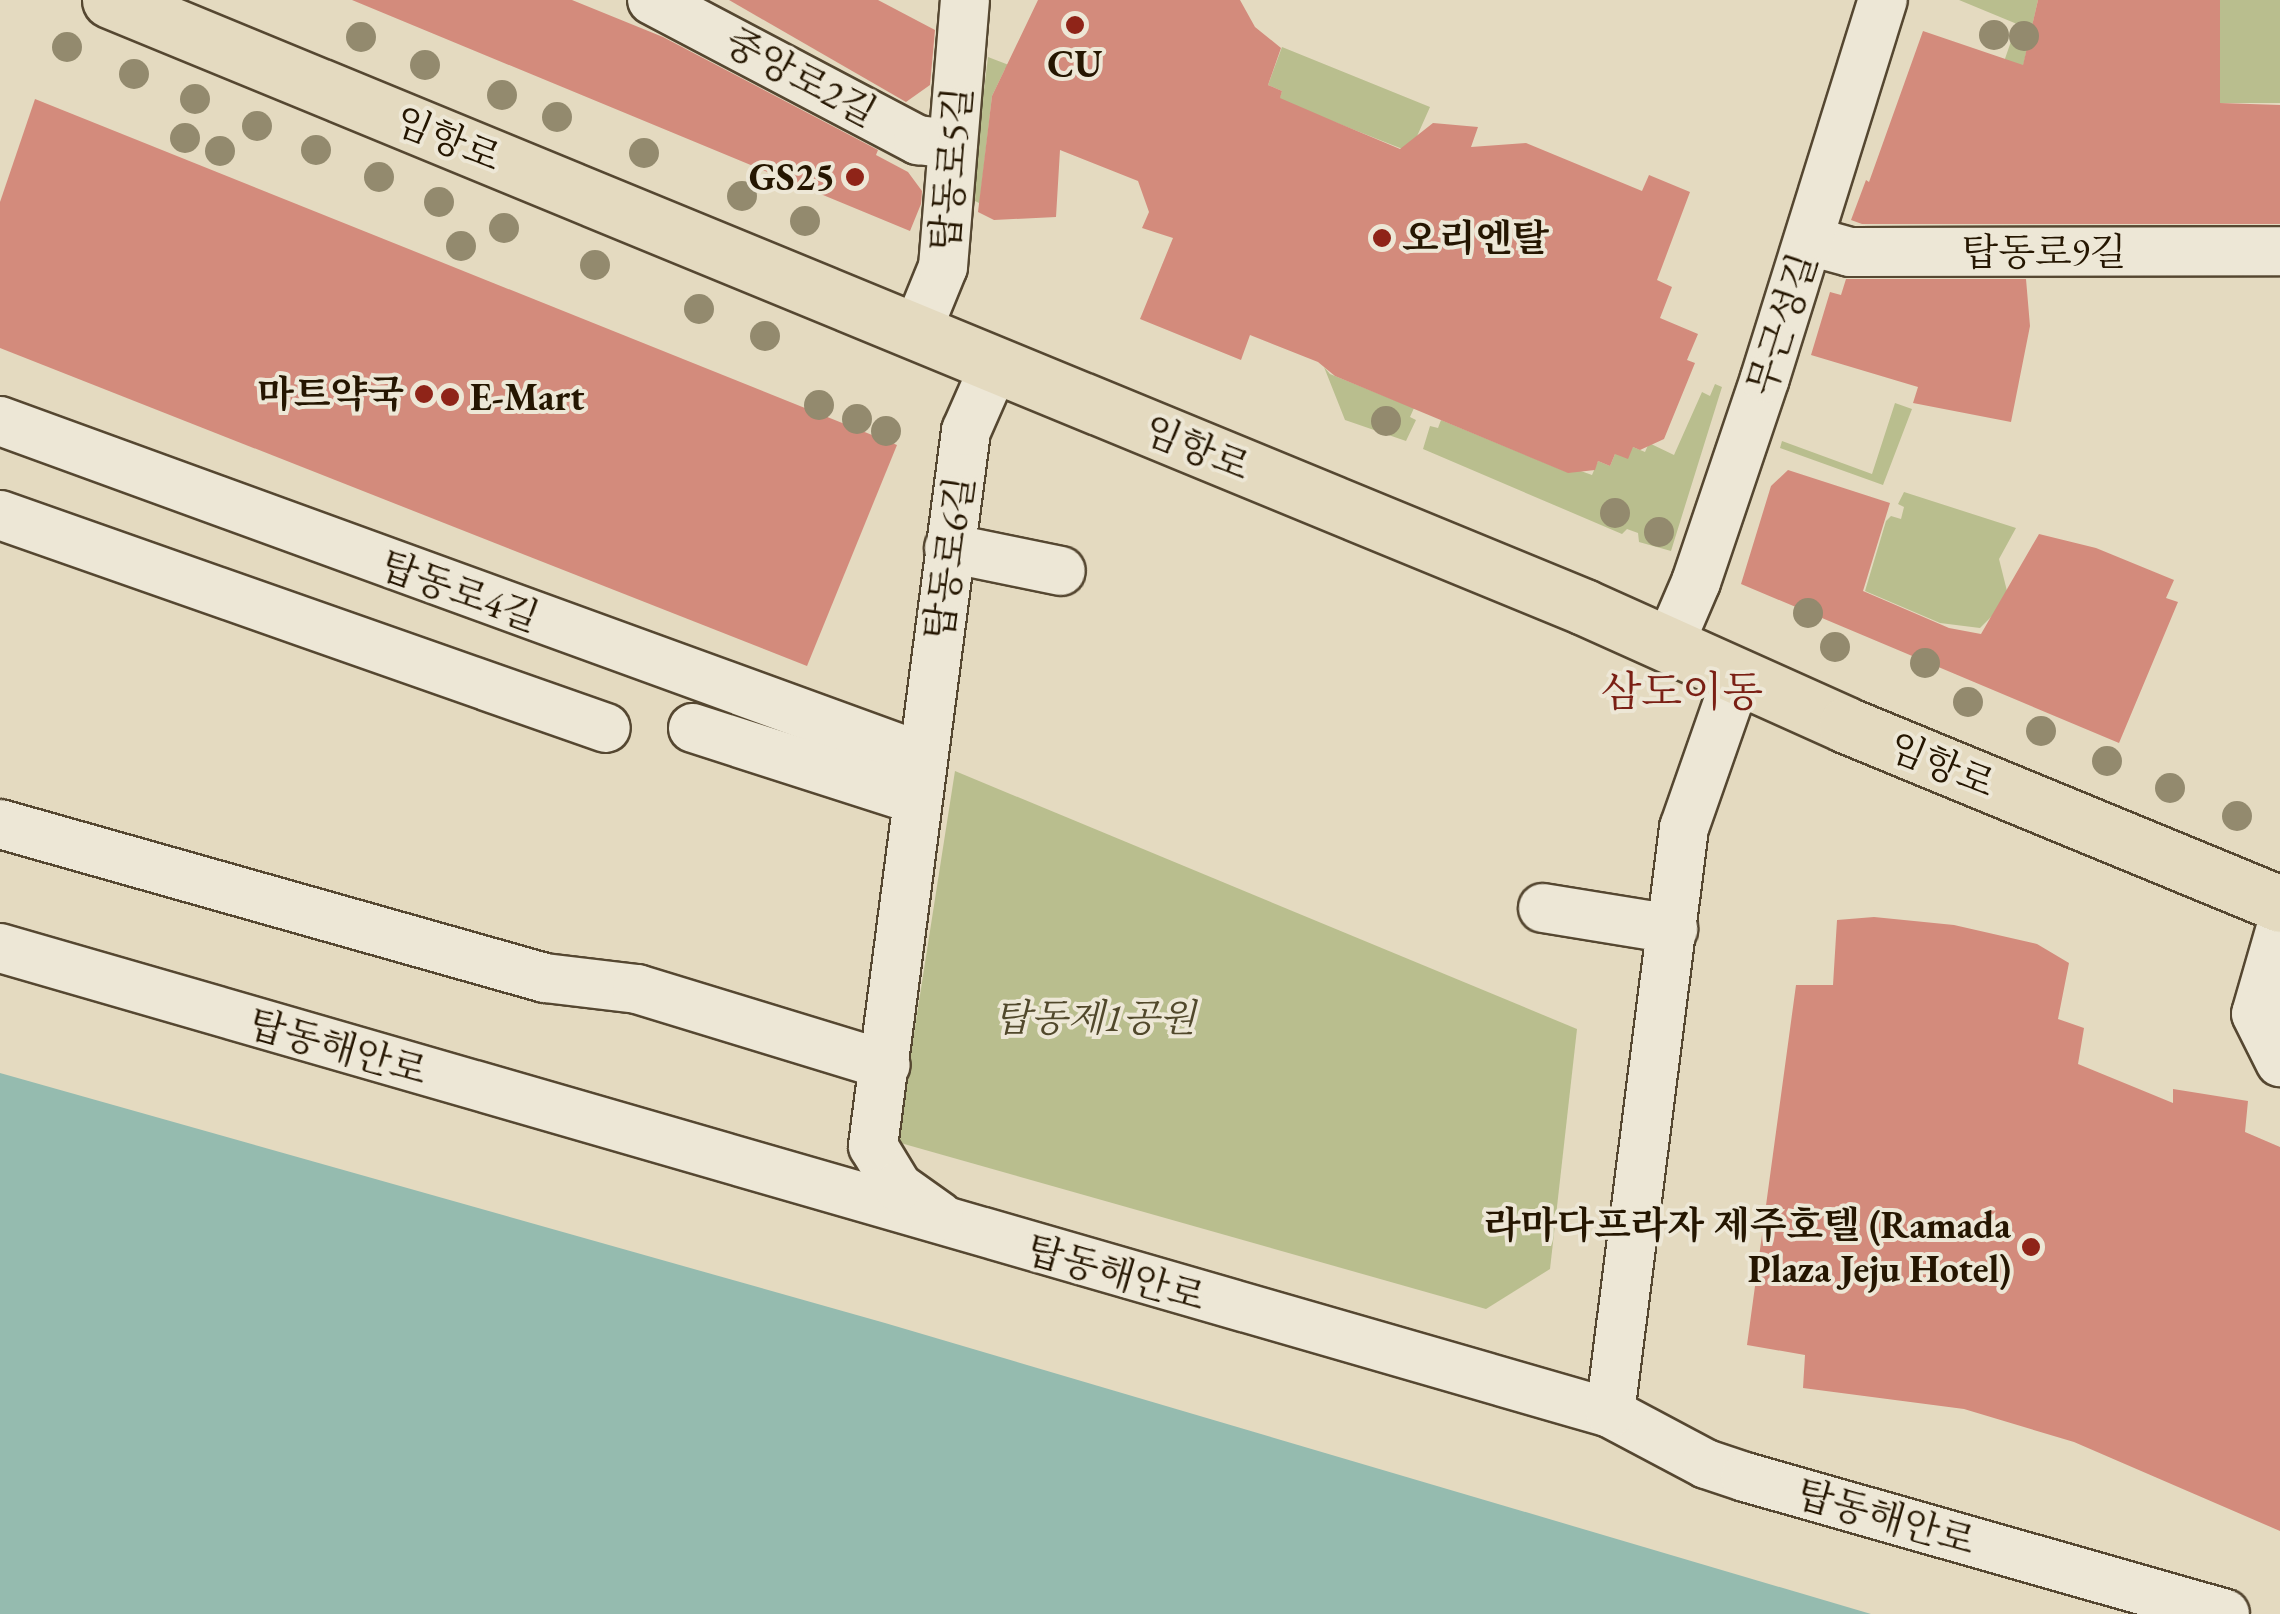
<!DOCTYPE html>
<meta charset="utf-8">
<style>
body{margin:0}
#map{position:relative;width:2280px;height:1614px;overflow:hidden;background:#e4dac0;font-family:"EB Garamond","Noto Serif KR",serif}
div>[style]{position:absolute}
.green>*{inset:0;background:#b9be8e;transform-origin:0 0}
.water>*{inset:0;background:#95bbaf}
.building>*{inset:0;background:#d38b7c}
.roads{filter:drop-shadow(2px 0 #554731) drop-shadow(-2px 0 #554731) drop-shadow(0 2px #554731) drop-shadow(0 -2px #554731)}
.minor>*{height:48px;margin:-24px;padding:0 24px;transform-origin:24px;border-radius:24px;background:#ede7d6}
.major>*{height:55px;margin:-27.5px;padding:0 27.5px;transform-origin:27.5px;border-radius:27.5px;background:#e4dac0}
.trees>*{width:30px;height:30px;margin:-15px;border-radius:50%;background:#938a6e}
.dots>*{width:28px;height:28px;translate:-50% -50%;box-sizing:border-box;border:5px solid #ede7d6;border-radius:50%}
span{translate:-50% -50%;white-space:nowrap;text-align:center;line-height:1.15;-webkit-text-stroke:8px #ede7d6;paint-order:stroke}
.poi-label{font-size:38px;color:#251601;font-weight:700}
.right{translate:-100% -50%;text-align:right}
.left{translate:0 -50%;text-align:left}
.street-label{font-size:38px;color:#251601}
.park-label{font-size:38px;color:#51482b;font-style:italic}
.quarter-label{font-size:42px;color:#7a1f14}
</style>
<div id="map">
<div class="green">
<i style="clip-path:polygon(1959px 0,2038px 0,2019px 84px,1998px 79px,2017px 24px)"></i>
<i style="left:2220px;top:0;width:60px;height:103px"></i>
<i style="clip-path:polygon(1282px 47px,1430px 107px,1410px 152px,1279px 100px,1282px 91px,1268px 85px)"></i>
<i style="clip-path:polygon(988px 57px,1058px 84px,1005px 69px,992px 96px,980px 200px,983px 205px,975px 201px,977px 147px)"></i>
<i style="clip-path:polygon(1324px 367px,1330px 374px,1414px 408px,1410px 417px,1416px 420px,1406px 441px,1345px 420px)"></i>
<i style="clip-path:polygon(1715px 384px,1722px 387px,1671px 551px,1639px 542px,1638px 533px,1627px 529px,1622px 534px,1423px 449px,1430px 426px,1438px 428px,1441px 420px,1567px 472px,1578px 470px,1592px 475px,1598px 461px,1610px 466px,1615px 454px,1633px 447px,1645px 452px,1649px 443px,1674px 455px,1702px 392px,1710px 396px)"></i>
<i style="clip-path:polygon(1895px 403px,1912px 409px,1883px 485px,1780px 448px,1782px 441px,1872px 474px)"></i>
<i style="clip-path:polygon(1904px 492px,2016px 528px,1999px 559px,2007px 591px,1996px 612px,1980px 628px,1940px 623px,1865px 591px,1886px 521px,1891px 516px,1901px 519px,1904px 507px,1898px 504px)"></i>
<i style="clip-path:polygon(955px 771px,1577px 1029px,1550px 1269px,1486px 1309px,897px 1142px)"></i>
</div>
<div class="water">
<i style="clip-path:polygon(0 1073px,885px 1323px,1871px 1614px,0 1614px)"></i>
</div>
<div class="building">
<i style="clip-path:polygon(352px 0,572px 0,663px 37px,878px 150px,876px 155px,908px 172px,922px 191px,921px 204px,910px 231px)"></i>
<i style="clip-path:polygon(729px 0,878px 0,935px 30px,930px 85px,906px 102px)"></i>
<i style="clip-path:polygon(1038px 0,1240px 0,1255px 27px,1281px 48px,1268px 85px,1282px 91px,1280px 98px,1338px 123px,1400px 149px,1433px 123px,1478px 127px,1471px 147px,1526px 143px,1642px 191px,1649px 175px,1690px 192px,1657px 280px,1672px 287px,1660px 318px,1698px 334px,1687px 360px,1695px 363px,1664px 439px,1640px 450px,1633px 447px,1628px 459px,1615px 454px,1610px 466px,1598px 461px,1595px 470px,1568px 473px,1335px 376px,1318px 362px,1250px 335px,1241px 360px,1140px 319px,1173px 238px,1142px 228px,1149px 212px,1138px 181px,1060px 150px,1056px 217px,994px 220px,978px 212px,992px 96px)"></i>
<i style="clip-path:polygon(2038px 0,2220px 0,2220px 103px,2280px 105px,2280px 224px,1862px 224px,1851px 220px,1866px 180px,1869px 182px,1923px 31px,2023px 65px)"></i>
<i style="clip-path:polygon(35px 99px,897px 445px,807px 666px,0 348px,0 202px)"></i>
<i style="clip-path:polygon(1846px 279px,2026px 279px,2030px 326px,2011px 422px,1913px 403px,1918px 387px,1811px 355px,1830px 292px,1841px 295px)"></i>
<i style="clip-path:polygon(1788px 470px,1890px 503px,1863px 591px,1949px 628px,1981px 634px,2039px 534px,2096px 548px,2174px 580px,2166px 598px,2178px 602px,2119px 743px,1741px 584px,1771px 486px)"></i>
<i style="clip-path:polygon(1874px 917px,1954px 925px,2037px 944px,2069px 963px,2058px 1019px,2084px 1028px,2078px 1064px,2173px 1103px,2173px 1089px,2248px 1101px,2245px 1132px,2280px 1147px,2280px 1531px,2074px 1442px,1964px 1409px,1803px 1388px,1805px 1355px,1747px 1345px,1796px 985px,1833px 985px,1837px 920px)"></i>
</div>
<div class="roads">
<div class="minor">
<i style="left:652px;top:0;width:301px;rotate:27.8deg"></i>
<i style="left:918px;top:140px;width:35px;rotate:7deg"></i>
<i style="left:1810px;top:241px;width:41px;rotate:15.4deg"></i>
<i style="left:1850px;top:252px;width:430px;rotate:-0.1deg"></i>
<i style="left:916px;top:333px;width:71px;rotate:-67.8deg"></i>
<i style="left:943px;top:267px;width:268px;rotate:-85.3deg"></i>
<i style="left:0;top:421px;width:981px;rotate:20.02deg"></i>
<i style="left:0;top:515px;width:642px;rotate:19.37deg"></i>
<i style="left:949px;top:548px;width:114px;rotate:11.6deg"></i>
<i style="left:1669px;top:645px;width:69px;rotate:-66.8deg"></i>
<i style="left:1696px;top:582px;width:215px;rotate:-71.3deg"></i>
<i style="left:1765px;top:378px;width:396px;rotate:-72.7deg"></i>
<i style="left:693px;top:728px;width:235px;rotate:17.8deg"></i>
<i style="left:0;top:824px;width:566px;rotate:15.78deg"></i>
<i style="left:545px;top:978px;width:93px;rotate:6.8deg"></i>
<i style="left:637px;top:989px;width:260px;rotate:17deg"></i>
<i style="left:1543px;top:908px;width:132px;rotate:9.2deg"></i>
<i style="left:2280px;top:931px;width:86px;rotate:106.1deg"></i>
<i style="left:2256px;top:1014px;width:54px;rotate:63.4deg"></i>
<i style="left:0;top:948px;width:1676px;rotate:16.11deg"></i>
<i style="left:1610px;top:1413px;width:109px;rotate:28deg"></i>
<i style="left:1706px;top:1464px;width:41px;rotate:18.4deg"></i>
<i style="left:1745px;top:1477px;width:499px;rotate:15.9deg"></i>
<i style="left:939px;top:1216px;width:50px;rotate:-144.7deg"></i>
<i style="left:898px;top:1187px;width:48px;rotate:-121.4deg"></i>
<i style="left:873px;top:1146px;width:721px;rotate:-82.59deg"></i>
<i style="left:966px;top:431px;width:72px;rotate:-66.3deg"></i>
<i style="left:1610px;top:1413px;width:590px;rotate:-82.79deg"></i>
<i style="left:1684px;top:828px;width:160px;rotate:-70.7deg"></i>
</div>
<div class="major">
<i style="left:110px;top:0;width:1594px;rotate:22.38deg"></i>
<i style="left:1584px;top:607px;width:287px;rotate:24.2deg"></i>
<i style="left:1846px;top:725px;width:469px;rotate:22.4deg"></i>
</div>
</div>
<div class="trees">
<i style="left:1994px;top:35px"></i>
<i style="left:2024px;top:36px"></i>
<i style="left:361px;top:37px"></i>
<i style="left:67px;top:47px"></i>
<i style="left:425px;top:65px"></i>
<i style="left:134px;top:74px"></i>
<i style="left:502px;top:95px"></i>
<i style="left:195px;top:99px"></i>
<i style="left:557px;top:117px"></i>
<i style="left:257px;top:126px"></i>
<i style="left:185px;top:138px"></i>
<i style="left:316px;top:150px"></i>
<i style="left:220px;top:151px"></i>
<i style="left:644px;top:153px"></i>
<i style="left:379px;top:177px"></i>
<i style="left:742px;top:196px"></i>
<i style="left:439px;top:202px"></i>
<i style="left:805px;top:221px"></i>
<i style="left:504px;top:228px"></i>
<i style="left:461px;top:246px"></i>
<i style="left:595px;top:265px"></i>
<i style="left:699px;top:309px"></i>
<i style="left:765px;top:336px"></i>
<i style="left:819px;top:405px"></i>
<i style="left:857px;top:419px"></i>
<i style="left:1386px;top:421px"></i>
<i style="left:886px;top:431px"></i>
<i style="left:1615px;top:513px"></i>
<i style="left:1659px;top:532px"></i>
<i style="left:1808px;top:613px"></i>
<i style="left:1835px;top:647px"></i>
<i style="left:1925px;top:663px"></i>
<i style="left:1968px;top:702px"></i>
<i style="left:2041px;top:731px"></i>
<i style="left:2107px;top:761px"></i>
<i style="left:2170px;top:788px"></i>
<i style="left:2237px;top:816px"></i>
</div>
<div class="dots">
<i style="left:1075px;top:25px;background:#8f2418"></i>
<i style="left:855px;top:177px;background:#8f2418"></i>
<i style="left:1382px;top:238px;background:#8f2418"></i>
<i style="left:424px;top:394px;background:#8f2418"></i>
<i style="left:450px;top:397px;background:#8f2418"></i>
<i style="left:2031px;top:1247px;background:#8f2418"></i>
</div>
<div class="poi-label">
<span style="left:1075px;top:64px">CU</span>
<span class="right" style="left:835px;top:177px">GS25</span>
<span class="left" style="left:1402px;top:238px">오리엔탈</span>
<span class="right" style="left:404px;top:394px">마트약국</span>
<span class="left" style="left:470px;top:397px">E-Mart</span>
<span class="right" style="left:2011px;top:1247px">라마다프라자 제주호텔 (Ramada<br>Plaza Jeju Hotel)</span>
</div>
<div class="street-label">
<span style="left:801px;top:77px;rotate:28deg">중앙로2길</span>
<span style="left:448px;top:139px;rotate:22deg">임항로</span>
<span style="left:951px;top:169px;rotate:-85deg">탑동로5길</span>
<span style="left:2044px;top:252px">탑동로9길</span>
<span style="left:1782px;top:324px;rotate:-72deg">무근성길</span>
<span style="left:1197px;top:448px;rotate:22deg">임항로</span>
<span style="left:949px;top:558px;rotate:-82deg">탑동로6길</span>
<span style="left:460px;top:591px;rotate:20deg">탑동로4길</span>
<span style="left:1942px;top:765px;rotate:22deg">임항로</span>
<span style="left:338px;top:1047px;rotate:16deg">탑동해안로</span>
<span style="left:1116px;top:1273px;rotate:16deg">탑동해안로</span>
<span style="left:1886px;top:1517px;rotate:16deg">탑동해안로</span>
</div>
<div class="park-label">
<span style="left:1095px;top:1018px">탑동제1공원</span>
</div>
<div class="quarter-label">
<span style="left:1682px;top:692px">삼도이동</span>
</div>
</div>
